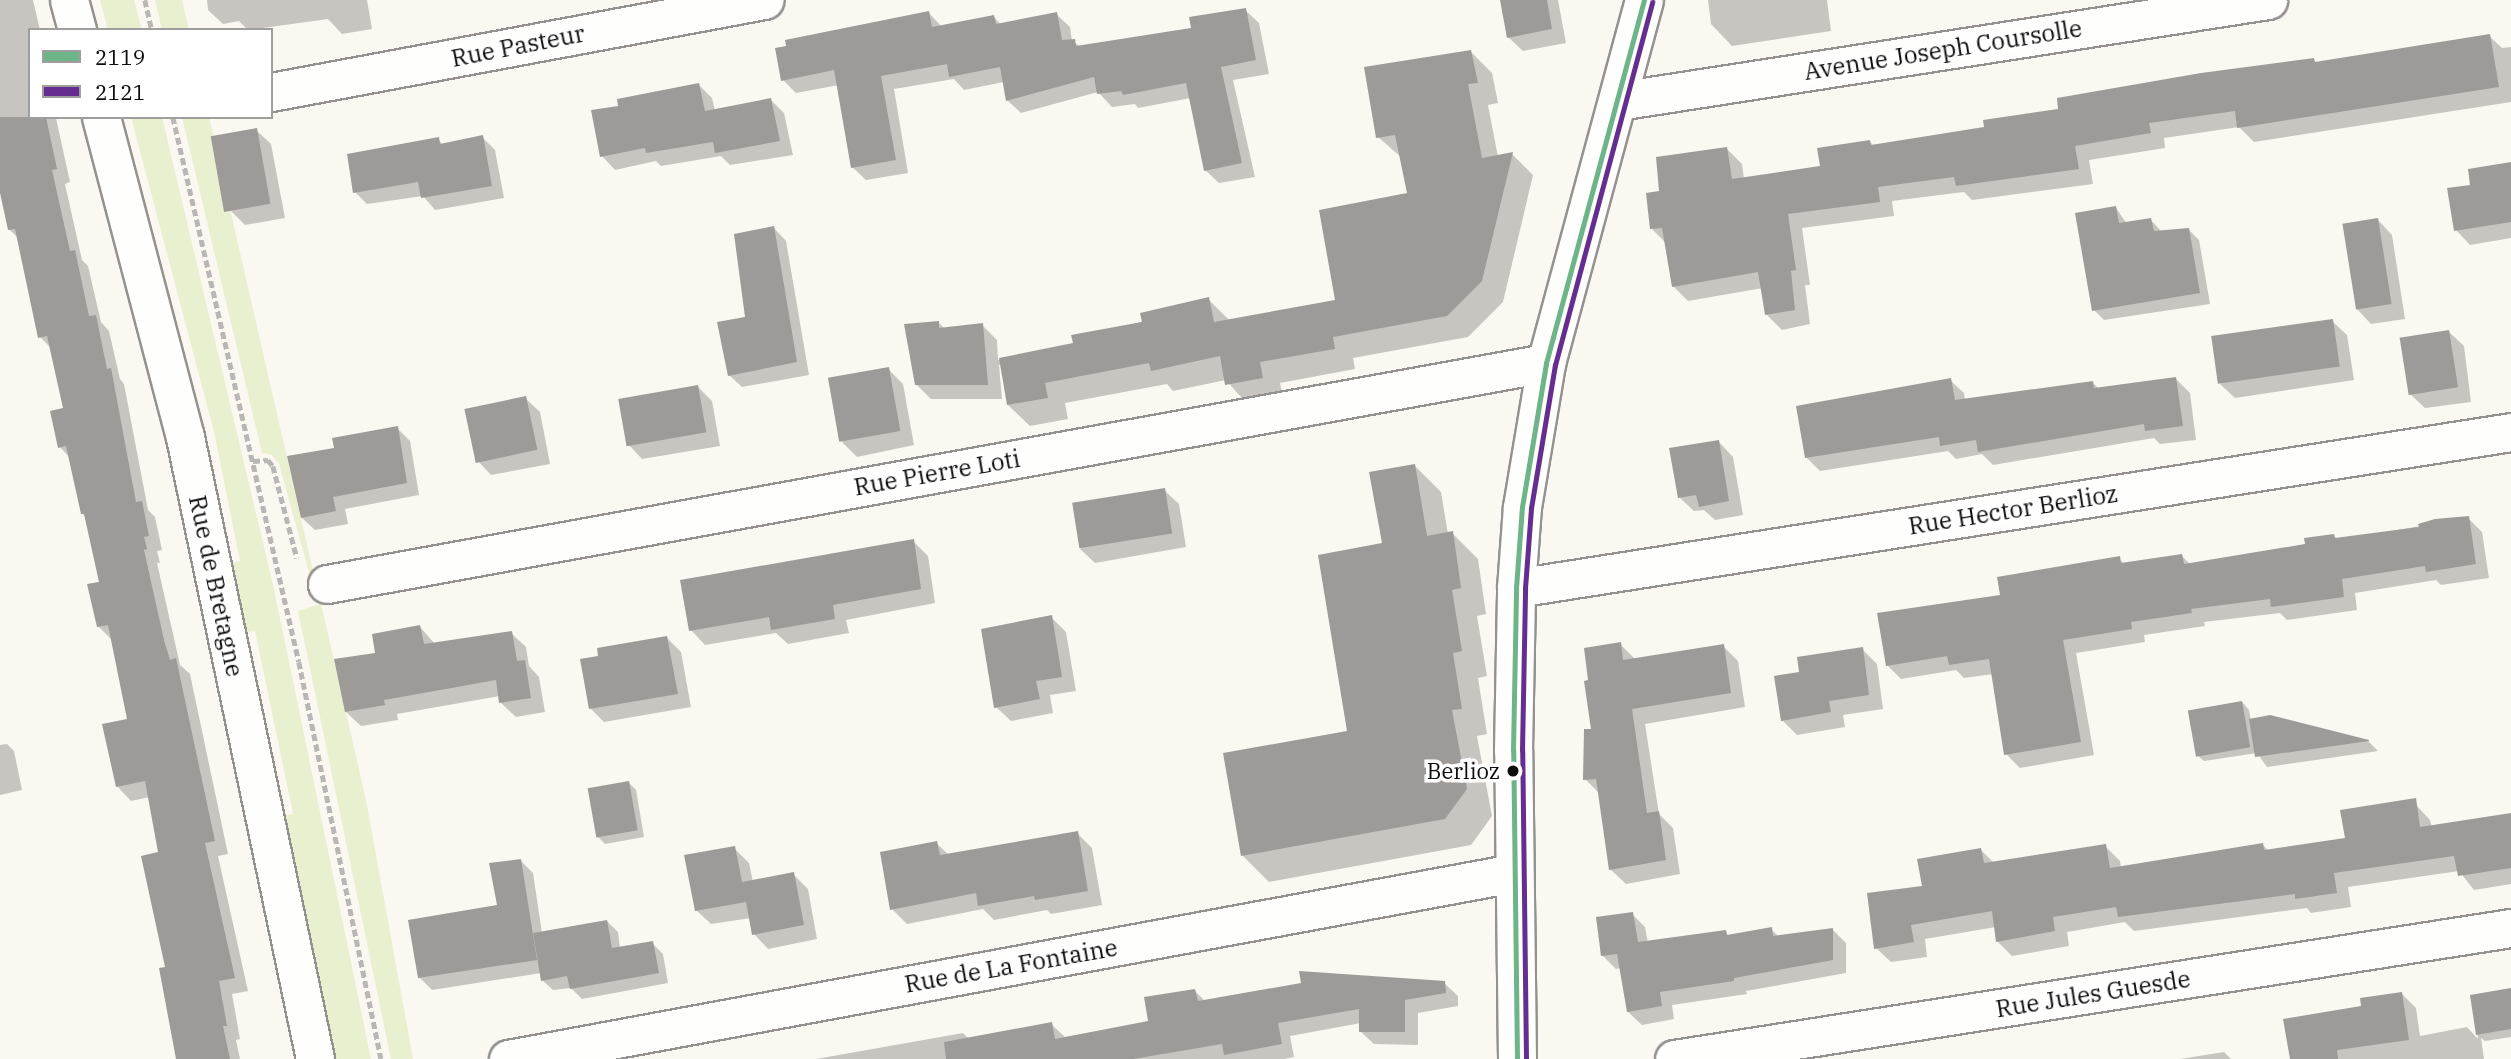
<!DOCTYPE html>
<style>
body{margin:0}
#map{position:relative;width:2511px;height:1059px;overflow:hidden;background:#fbf7f1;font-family:"IBM Plex Serif",serif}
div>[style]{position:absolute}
.green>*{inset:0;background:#e9f0d0}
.shadow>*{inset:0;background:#0003}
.building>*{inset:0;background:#9e9a97;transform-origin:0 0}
.path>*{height:4.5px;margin-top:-2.25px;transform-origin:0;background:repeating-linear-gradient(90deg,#b8b7b6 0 7px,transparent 0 10.5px)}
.roads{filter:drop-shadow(2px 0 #949290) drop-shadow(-2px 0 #949290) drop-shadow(0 2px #949290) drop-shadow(0 -2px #949290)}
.street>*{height:37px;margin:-18.5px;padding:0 18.5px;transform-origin:18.5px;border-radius:18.5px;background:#fefefd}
.bus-1>*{height:5px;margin:-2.5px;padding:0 2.5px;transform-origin:2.5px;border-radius:2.5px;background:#6db488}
.bus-2>*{height:5px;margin:-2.5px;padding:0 2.5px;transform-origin:2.5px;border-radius:2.5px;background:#662d91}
.dots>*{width:19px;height:19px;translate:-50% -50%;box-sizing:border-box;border:4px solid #fff;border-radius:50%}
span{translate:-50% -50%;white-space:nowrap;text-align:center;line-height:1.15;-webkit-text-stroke:7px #fff;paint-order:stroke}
.bus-label{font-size:22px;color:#0d0d0d}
.right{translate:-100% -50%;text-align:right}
.street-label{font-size:24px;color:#0d0d0d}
.legend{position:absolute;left:28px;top:28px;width:245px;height:91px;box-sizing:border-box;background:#fff;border:2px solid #9e9e9e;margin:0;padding:9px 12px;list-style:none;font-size:21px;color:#0d0d0d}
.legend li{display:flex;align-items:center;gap:14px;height:35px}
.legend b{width:35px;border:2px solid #9e9e9e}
</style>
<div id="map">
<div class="green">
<i style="clip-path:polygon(100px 0,134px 0,142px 30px,108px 30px)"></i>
<i style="clip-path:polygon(155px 0,182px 0,189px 30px,162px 30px)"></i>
<i style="clip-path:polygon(131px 117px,162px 117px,274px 589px,371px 1059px,330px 1059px,279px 817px,293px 814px,255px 631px,241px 633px,227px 564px,240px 561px,214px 432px)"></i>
<i style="clip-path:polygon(182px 117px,209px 117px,315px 580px,311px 579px,279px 464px,272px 455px,262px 453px)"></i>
<i style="clip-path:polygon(321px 604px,366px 800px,413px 1059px,391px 1059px,298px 611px)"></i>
</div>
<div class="shadow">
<i style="clip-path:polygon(0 0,33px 0,40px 30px,30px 30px,30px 117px,56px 118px,70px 182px,65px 184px,82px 260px,88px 266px,101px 322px,109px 331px,120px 379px,124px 384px,148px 510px,155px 517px,162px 550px,157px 551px,160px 563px,157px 563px,178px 656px,180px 665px,190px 674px,228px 854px,218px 856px,248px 991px,232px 994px,240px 1039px,236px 1040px,240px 1059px,178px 1059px,167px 968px,160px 853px,150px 797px,131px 801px,117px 786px,129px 721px,113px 641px,98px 626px,101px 583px,87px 518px,82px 513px,70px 458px,60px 447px,65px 409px,52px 349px,40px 337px,19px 239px,9px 229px,0 184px)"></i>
<i style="clip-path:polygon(207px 0,367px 0,372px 29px,342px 34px,328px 19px,248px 30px,239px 21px,223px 24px,208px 10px)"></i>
<i style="clip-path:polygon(1501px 0,1558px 0,1566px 43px,1523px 51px,1508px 37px)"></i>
<i style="clip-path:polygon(1708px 0,1827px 0,1831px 31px,1732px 46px,1711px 24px)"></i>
<i style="clip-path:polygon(1245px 10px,1259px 23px,1269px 74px,1233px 80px,1255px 177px,1219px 183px,1205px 170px,1191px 98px,1138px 108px,1135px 104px,1112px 107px,1098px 92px,1021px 113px,1007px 100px,1004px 82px,964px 90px,954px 79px,894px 89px,908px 173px,866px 180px,852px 167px,839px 85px,796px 93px,783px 80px,929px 13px,942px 27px,994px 17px,1001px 25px,1056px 14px,1070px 27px,1072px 41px,1081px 47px,1193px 30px)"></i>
<i style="clip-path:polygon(2489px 36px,2502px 48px,2511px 47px,2511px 102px,2254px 142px,2239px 127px,2164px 138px,2165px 148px,2089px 160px,2093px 184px,1972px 200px,1964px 192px,1892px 201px,1894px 216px,1802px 228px,1810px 285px,1805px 285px,1810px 324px,1782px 330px,1767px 315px,1763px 288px,1688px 301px,1673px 286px,1666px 243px,1652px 229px,1661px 192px,1727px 149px,1742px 164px,1744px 179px,1822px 167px,1870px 142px,1874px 146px,1986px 128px,2313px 60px,2317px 63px)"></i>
<i style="clip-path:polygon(1471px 52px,1492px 73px,1498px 103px,1488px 105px,1498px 157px,1512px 154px,1533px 175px,1503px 302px,1468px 337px,1353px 358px,1355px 369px,1280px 383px,1283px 398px,1248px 405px,1226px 380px,1173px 391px,1167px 384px,1065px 403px,1068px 419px,1030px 426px,1008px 405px,1001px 365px,999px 365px,1002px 399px,931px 399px,916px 384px,939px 323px,945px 329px,982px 325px,997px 340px,998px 360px,1075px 344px,1208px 299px,1230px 321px,1337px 302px,1409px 194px,1402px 158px,1378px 137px)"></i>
<i style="clip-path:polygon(698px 84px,712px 98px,715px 111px,771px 100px,784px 113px,793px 155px,730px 165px,721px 156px,661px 166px,656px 161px,615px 170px,602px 156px,620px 108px)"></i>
<i style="clip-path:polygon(256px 130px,271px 144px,285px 218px,245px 225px,231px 211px)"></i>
<i style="clip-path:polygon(482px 137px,495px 150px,504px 198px,435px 210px,423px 196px,367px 204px,355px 192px,438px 139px,443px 145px)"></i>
<i style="clip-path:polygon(2511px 194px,2511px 238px,2470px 245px,2456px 230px)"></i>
<i style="clip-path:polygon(2116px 208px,2127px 224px,2151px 220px,2162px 232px,2188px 229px,2199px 240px,2210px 304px,2104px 320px,2094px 310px)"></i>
<i style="clip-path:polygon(2378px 220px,2392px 235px,2405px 319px,2371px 324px,2357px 309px)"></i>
<i style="clip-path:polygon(774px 228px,786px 241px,809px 375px,742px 387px,729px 375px)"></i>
<i style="clip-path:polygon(2332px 321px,2347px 335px,2354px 380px,2235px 398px,2220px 384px)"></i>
<i style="clip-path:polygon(2449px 332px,2464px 346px,2471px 402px,2425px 408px,2410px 394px)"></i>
<i style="clip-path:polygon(888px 369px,903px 384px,914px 445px,857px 457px,842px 442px)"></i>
<i style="clip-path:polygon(2176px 379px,2190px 393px,2196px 440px,2160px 444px,2154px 438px,1993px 465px,1982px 454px,1956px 459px,1948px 451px,1820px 471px,1806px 457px,1950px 380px,1964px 393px,1965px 400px,2092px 382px,2099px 389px)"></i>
<i style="clip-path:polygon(698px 387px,712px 401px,720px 446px,642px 459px,628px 444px)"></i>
<i style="clip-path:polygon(525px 398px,540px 412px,550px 464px,491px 475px,477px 460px)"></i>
<i style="clip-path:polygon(397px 428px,410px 441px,419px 495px,345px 509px,348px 524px,315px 530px,302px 518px,336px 449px)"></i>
<i style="clip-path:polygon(1719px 442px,1733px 457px,1743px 515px,1715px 520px,1704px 510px,1694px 511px,1679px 497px)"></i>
<i style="clip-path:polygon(1415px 466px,1441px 492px,1448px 534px,1452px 533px,1478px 559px,1486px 614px,1477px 616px,1487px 676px,1478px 678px,1487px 734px,1477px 736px,1492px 816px,1471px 845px,1269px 882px,1243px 856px,1349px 732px,1384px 545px)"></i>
<i style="clip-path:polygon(1164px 490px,1179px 504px,1186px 547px,1095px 563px,1080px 549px)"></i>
<i style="clip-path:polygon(2468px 518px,2482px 532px,2489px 578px,2441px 585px,2436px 580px,2355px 593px,2357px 610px,2287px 620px,2280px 613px,2204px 622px,2205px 626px,2144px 635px,2145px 642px,2076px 653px,2094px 755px,2020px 768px,2006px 754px,1993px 674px,1964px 678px,1956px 670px,1901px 679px,1887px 665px,2002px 596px,2119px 558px,2125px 565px,2182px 556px,2191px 565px,2307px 546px,2334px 536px,2338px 540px)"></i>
<i style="clip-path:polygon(913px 541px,928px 556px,935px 603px,846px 620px,849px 633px,788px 644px,776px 633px,705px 645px,691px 630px)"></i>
<i style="clip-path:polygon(1051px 617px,1066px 632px,1076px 691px,1050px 695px,1053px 713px,1011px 721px,996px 707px)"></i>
<i style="clip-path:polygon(420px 627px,435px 644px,511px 633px,526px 647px,529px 666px,539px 677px,545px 712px,516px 717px,501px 703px,500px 696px,397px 714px,398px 720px,361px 726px,346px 712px,377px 654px)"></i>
<i style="clip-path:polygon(667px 638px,681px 652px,691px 707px,604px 722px,590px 708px)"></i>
<i style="clip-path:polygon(1620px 644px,1636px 660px,1723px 646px,1738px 661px,1745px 707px,1645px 724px,1659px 814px,1673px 828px,1680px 874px,1626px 884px,1611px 870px,1600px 794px,1585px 779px,1593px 731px,1590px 681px)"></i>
<i style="clip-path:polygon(1862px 649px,1877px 664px,1883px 709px,1843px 715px,1845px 727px,1797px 735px,1782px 720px,1801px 674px)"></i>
<i style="clip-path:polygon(2242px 702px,2249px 710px,2251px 721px,2270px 717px,2368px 741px,2378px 751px,2267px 767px,2257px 753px,2204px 761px,2196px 754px)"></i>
<i style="clip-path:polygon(7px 744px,14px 751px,22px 790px,0 795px,0 745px)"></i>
<i style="clip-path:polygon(629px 783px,636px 790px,644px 837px,605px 844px,598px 837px)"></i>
<i style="clip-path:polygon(2416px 805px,2430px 820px,2432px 827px,2511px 815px,2511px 884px,2474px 890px,2459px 871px,2348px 887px,2351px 907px,2311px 913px,2307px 908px,2134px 931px,2125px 922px,2067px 932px,2069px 946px,2012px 956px,1997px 941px,1996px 927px,1925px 939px,1927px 957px,1891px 962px,1876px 948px,1924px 887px,1981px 850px,1994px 863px,2105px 846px,2120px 861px,2121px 868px,2262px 844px,2269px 851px,2347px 839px)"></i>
<i style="clip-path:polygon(1077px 833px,1092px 848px,1102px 905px,1051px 914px,1047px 910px,994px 920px,983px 909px,907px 924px,892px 909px,936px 843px,949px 855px)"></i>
<i style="clip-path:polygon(734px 848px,749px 863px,753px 882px,793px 874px,808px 889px,817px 939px,768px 949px,754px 934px,751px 918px,711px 924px,696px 910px)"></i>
<i style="clip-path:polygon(520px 860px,533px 873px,542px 933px,607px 921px,618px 932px,620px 948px,652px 943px,663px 954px,668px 983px,582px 999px,571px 988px,553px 990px,542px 980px,541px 973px,432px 990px,419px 977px,499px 906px)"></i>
<i style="clip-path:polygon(1632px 914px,1645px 927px,1648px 943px,1725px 932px,1729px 936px,1771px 929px,1779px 937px,1833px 930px,1846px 943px,1846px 973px,1746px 991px,1747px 994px,1672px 1005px,1674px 1019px,1642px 1025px,1628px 1012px,1621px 968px,1616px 969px,1602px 955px)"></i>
<i style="clip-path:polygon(1444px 983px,1458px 996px,1458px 1006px,1418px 1013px,1418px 1045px,1374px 1044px,1360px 1031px,1361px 1023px,1290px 1036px,1294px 1057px,1284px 1059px,988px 1059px,1051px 1024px,1065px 1037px,1150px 1022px,1195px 991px,1206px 1002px)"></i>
<i style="clip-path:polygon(2511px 990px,2511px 1037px,2485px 1041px,2481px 1038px,2484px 1059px,2292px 1059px,2363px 1008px,2401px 993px,2416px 1008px,2420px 1036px,2467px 1027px,2478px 1039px,2472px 997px)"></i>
<i style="clip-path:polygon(963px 1033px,978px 1048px,980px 1059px,816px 1059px)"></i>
<i style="clip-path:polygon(2224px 1052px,2231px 1059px,2180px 1059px)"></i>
</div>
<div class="building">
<i style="clip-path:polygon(1500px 0,1547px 0,1552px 29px,1507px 38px)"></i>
<i style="clip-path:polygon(1246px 8px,1256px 60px,1221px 67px,1242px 163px,1204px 171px,1186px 83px,1123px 95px,1121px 91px,1097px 94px,1094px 77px,1006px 101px,1000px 67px,949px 77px,947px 64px,881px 76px,896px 160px,851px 168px,834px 70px,781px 81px,775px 48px,786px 46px,785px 40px,929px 11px,932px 27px,994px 15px,996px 24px,1057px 12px,1062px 40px,1075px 39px,1076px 46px,1191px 28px,1189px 17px)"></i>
<i style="clip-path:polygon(2490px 34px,2499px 87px,2237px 128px,2235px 111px,2149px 123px,2151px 133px,2075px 146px,2079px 169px,1956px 186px,1954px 177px,1878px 187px,1880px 202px,1788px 214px,1796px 270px,1791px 271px,1795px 310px,1765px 315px,1758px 272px,1672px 287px,1662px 228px,1650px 229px,1646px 193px,1659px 191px,1656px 157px,1727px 147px,1732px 179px,1820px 166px,1817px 148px,1870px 140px,1871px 145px,1984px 127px,1983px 120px,2058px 109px,2057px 98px,2201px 73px,2314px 58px,2315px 62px)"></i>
<i style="clip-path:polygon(1471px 50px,1478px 83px,1468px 84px,1482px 158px,1513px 152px,1482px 281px,1447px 316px,1333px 337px,1335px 349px,1260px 362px,1263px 378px,1225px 385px,1220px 356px,1151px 371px,1149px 363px,1045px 383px,1048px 398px,1007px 405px,999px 358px,1073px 343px,1071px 335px,1142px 322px,1140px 313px,1209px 297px,1214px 322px,1335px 300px,1319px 210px,1407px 193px,1395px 135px,1376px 138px,1364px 67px)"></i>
<i style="clip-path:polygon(699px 83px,705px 111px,771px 98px,780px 141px,715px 153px,713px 142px,646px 153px,645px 148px,600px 157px,591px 110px,618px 106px,617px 99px)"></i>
<i style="clip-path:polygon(0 117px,46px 117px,57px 169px,52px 170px,70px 251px,75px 250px,89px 316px,96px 315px,107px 369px,111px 368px,136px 502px,142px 501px,149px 536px,144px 537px,147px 549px,144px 550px,164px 640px,170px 660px,176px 658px,215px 841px,205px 843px,235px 978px,219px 981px,227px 1026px,223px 1026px,230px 1059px,176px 1059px,159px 968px,165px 967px,141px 856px,158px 852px,145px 781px,116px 787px,102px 724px,127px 719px,108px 625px,97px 627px,87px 584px,99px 582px,84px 514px,81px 514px,66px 446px,58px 448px,50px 411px,63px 408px,47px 336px,38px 338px,15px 229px,8px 230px,0 193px)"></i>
<i style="left:257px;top:128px;width:77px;height:47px;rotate:80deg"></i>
<i style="clip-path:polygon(483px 135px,492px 186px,421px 198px,418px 182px,353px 193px,347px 154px,439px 137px,440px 144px)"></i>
<i style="clip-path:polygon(2511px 162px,2511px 222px,2454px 231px,2447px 188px,2470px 185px,2468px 169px)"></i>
<i style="clip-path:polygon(2116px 206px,2119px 223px,2151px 218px,2154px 231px,2189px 228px,2200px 293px,2092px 311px,2075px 213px)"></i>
<i style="left:2378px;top:218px;width:87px;height:36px;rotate:81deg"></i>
<i style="clip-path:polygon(774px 226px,797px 362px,728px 376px,717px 322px,745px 317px,734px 234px)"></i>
<i style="left:2333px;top:319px;width:48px;height:123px;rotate:82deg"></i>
<i style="clip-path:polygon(939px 321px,939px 328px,983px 323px,988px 385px,915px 385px,904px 324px)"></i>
<i style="left:2449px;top:330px;width:58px;height:50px;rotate:81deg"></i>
<i style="left:889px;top:367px;width:65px;height:62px;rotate:80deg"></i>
<i style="clip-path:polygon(2176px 377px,2183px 426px,2145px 431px,2144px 424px,1978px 452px,1976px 440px,1940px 446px,1939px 437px,1805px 458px,1796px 406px,1951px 378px,1955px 400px,2093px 381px,2094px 388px)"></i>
<i style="left:698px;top:385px;width:48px;height:81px;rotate:80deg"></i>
<i style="left:526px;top:396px;width:55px;height:63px;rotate:78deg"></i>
<i style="clip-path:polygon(398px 426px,407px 483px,333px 497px,336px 511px,301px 518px,287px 456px,334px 448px,332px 438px)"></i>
<i style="clip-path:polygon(1719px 440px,1729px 501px,1699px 507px,1696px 495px,1678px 498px,1669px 448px)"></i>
<i style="clip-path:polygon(1415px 464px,1427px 536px,1453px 531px,1461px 588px,1452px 590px,1462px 651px,1453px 653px,1462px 709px,1452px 710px,1467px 789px,1445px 819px,1241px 856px,1223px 753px,1347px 731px,1318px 555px,1382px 543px,1369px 472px)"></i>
<i style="left:1165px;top:488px;width:46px;height:94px;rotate:81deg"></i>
<i style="clip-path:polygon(2469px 516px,2476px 564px,2426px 572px,2425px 566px,2342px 579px,2344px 597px,2271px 607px,2270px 599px,2191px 609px,2192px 613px,2131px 622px,2132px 629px,2063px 640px,2081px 742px,2004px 755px,1989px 659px,1949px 665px,1947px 656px,1886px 666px,1877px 613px,2000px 595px,1997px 577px,2120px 556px,2121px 563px,2182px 554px,2184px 564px,2305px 544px,2304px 538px,2334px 534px,2335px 538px,2419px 527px,2418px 524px,2435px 519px)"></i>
<i style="clip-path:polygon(914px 539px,921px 589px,833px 605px,835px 619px,771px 630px,769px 617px,689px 631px,680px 580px)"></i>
<i style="clip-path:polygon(1052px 615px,1062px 677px,1036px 681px,1040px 699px,994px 708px,981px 629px)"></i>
<i style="clip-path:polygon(420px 625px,424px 644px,512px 631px,517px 661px,525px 660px,531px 698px,499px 703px,496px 680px,384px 700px,385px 705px,345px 712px,334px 659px,375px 653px,372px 634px)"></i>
<i style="clip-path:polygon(667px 636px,678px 694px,589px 709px,580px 659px,598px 656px,597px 648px)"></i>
<i style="clip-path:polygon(1621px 642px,1623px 660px,1724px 644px,1731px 693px,1632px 709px,1647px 813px,1659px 811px,1666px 860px,1609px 870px,1596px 779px,1583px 780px,1584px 729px,1591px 729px,1584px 681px,1588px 680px,1584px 648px)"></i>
<i style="clip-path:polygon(1863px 647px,1869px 695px,1829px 701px,1831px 712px,1781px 721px,1774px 676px,1799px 672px,1797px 657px)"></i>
<i style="left:2242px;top:701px;width:47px;height:55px;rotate:80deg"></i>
<i style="clip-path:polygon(2270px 715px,2369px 740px,2369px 741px,2255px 757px,2249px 719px)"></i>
<i style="left:629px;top:781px;width:50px;height:42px;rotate:80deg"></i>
<i style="clip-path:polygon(2416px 798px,2420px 827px,2511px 813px,2511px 868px,2458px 876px,2454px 856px,2334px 873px,2337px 893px,2295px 899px,2295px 894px,2118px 917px,2116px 907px,2053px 917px,2055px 931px,1996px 942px,1992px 911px,1911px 925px,1914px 942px,1874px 949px,1867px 893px,1922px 886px,1917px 859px,1981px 848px,1984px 863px,2106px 844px,2110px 868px,2263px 843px,2264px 850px,2345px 838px,2340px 810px)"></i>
<i style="clip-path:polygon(1078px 831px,1088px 891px,1035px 900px,1034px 896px,978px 906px,976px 893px,890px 910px,880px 852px,937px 841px,940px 855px)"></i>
<i style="clip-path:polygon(735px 846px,742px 882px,794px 872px,804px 925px,752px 935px,746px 902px,695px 911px,684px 855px)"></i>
<i style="clip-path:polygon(521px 859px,537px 960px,418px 978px,408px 920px,497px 905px,489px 863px)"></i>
<i style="clip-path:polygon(1633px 912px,1638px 942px,1726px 930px,1727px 935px,1772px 927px,1773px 936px,1833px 928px,1833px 960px,1734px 978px,1734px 981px,1660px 992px,1662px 1006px,1627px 1012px,1617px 954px,1601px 956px,1596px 917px)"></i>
<i style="clip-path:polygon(607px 920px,612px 948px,653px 941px,659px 973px,570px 989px,567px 976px,541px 981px,533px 933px)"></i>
<i style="clip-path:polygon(1299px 971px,1445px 981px,1446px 993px,1405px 1000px,1405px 1032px,1359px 1032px,1359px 1009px,1278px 1023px,1282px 1044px,1224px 1055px,1222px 1044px,1133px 1059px,946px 1059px,944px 1042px,1052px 1022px,1055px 1039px,1148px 1021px,1144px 997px,1195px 989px,1198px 1001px,1301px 983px)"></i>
<i style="clip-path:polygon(2511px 988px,2511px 1029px,2476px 1035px,2470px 995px)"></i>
<i style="clip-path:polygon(2402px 992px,2409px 1040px,2337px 1050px,2338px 1059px,2290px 1059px,2283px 1019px,2361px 1006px,2360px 998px)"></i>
</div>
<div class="path">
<i style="left:145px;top:0;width:31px;rotate:77deg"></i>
<i style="left:173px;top:117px;width:559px;rotate:76.98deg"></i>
<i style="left:299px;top:662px;width:405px;rotate:78.3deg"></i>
<i style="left:253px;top:461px;width:15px;rotate:-4deg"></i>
<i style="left:268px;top:460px;width:8px;rotate:50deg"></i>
<i style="left:273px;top:466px;width:95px;rotate:75.4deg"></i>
</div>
<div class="roads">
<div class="street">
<i style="left:69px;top:0;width:31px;rotate:75deg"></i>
<i style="left:271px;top:92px;width:502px;rotate:-10.57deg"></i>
<i style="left:1618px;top:101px;width:658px;rotate:-8.83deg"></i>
<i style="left:101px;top:117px;width:331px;rotate:75.3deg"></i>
<i style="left:185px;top:437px;width:635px;rotate:78.19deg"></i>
<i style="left:327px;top:584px;width:1239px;rotate:-10.28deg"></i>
<i style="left:1516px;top:588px;width:1007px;rotate:-8.91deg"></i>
<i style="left:508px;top:1059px;width:1023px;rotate:-10.48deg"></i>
<i style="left:1517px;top:1059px;width:309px;rotate:-90.7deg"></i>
<i style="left:1513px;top:750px;width:162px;rotate:-88.9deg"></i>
<i style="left:1516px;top:588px;width:81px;rotate:-85.8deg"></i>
<i style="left:1522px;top:507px;width:146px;rotate:-80.5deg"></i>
<i style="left:1546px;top:363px;width:376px;rotate:-74.9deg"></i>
<i style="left:1674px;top:1059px;width:847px;rotate:-8.9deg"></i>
</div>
</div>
<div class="bus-1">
<i style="left:1517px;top:1059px;width:309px;rotate:-90.7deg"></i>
<i style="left:1513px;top:750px;width:162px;rotate:-88.9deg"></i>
<i style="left:1516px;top:588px;width:81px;rotate:-85.8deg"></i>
<i style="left:1522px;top:507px;width:146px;rotate:-80.5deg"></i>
<i style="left:1546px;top:363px;width:376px;rotate:-74.9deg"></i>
</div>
<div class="bus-2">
<i style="left:1526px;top:1059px;width:309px;rotate:-90.7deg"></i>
<i style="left:1522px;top:750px;width:162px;rotate:-88.9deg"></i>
<i style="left:1525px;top:588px;width:80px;rotate:-85.7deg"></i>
<i style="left:1531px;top:508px;width:145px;rotate:-80.5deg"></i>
<i style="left:1555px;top:365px;width:376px;rotate:-75deg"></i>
</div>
<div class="dots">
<i style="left:1513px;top:771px;background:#0d0d0d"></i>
</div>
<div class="bus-label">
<span class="right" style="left:1500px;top:771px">Berlioz</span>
</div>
<div class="street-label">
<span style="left:518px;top:46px;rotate:-11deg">Rue Pasteur</span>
<span style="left:1943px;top:50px;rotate:-9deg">Avenue Joseph Coursolle</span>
<span style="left:937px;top:473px;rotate:-10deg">Rue Pierre Loti</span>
<span style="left:2013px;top:510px;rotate:-9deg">Rue Hector Berlioz</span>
<span style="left:216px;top:586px;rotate:78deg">Rue de Bretagne</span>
<span style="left:1011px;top:966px;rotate:-10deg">Rue de La Fontaine</span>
<span style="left:2093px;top:994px;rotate:-9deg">Rue Jules Guesde</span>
</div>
<ul class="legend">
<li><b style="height:9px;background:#6db488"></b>2119</li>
<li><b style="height:9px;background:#662d91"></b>2121</li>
</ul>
</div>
